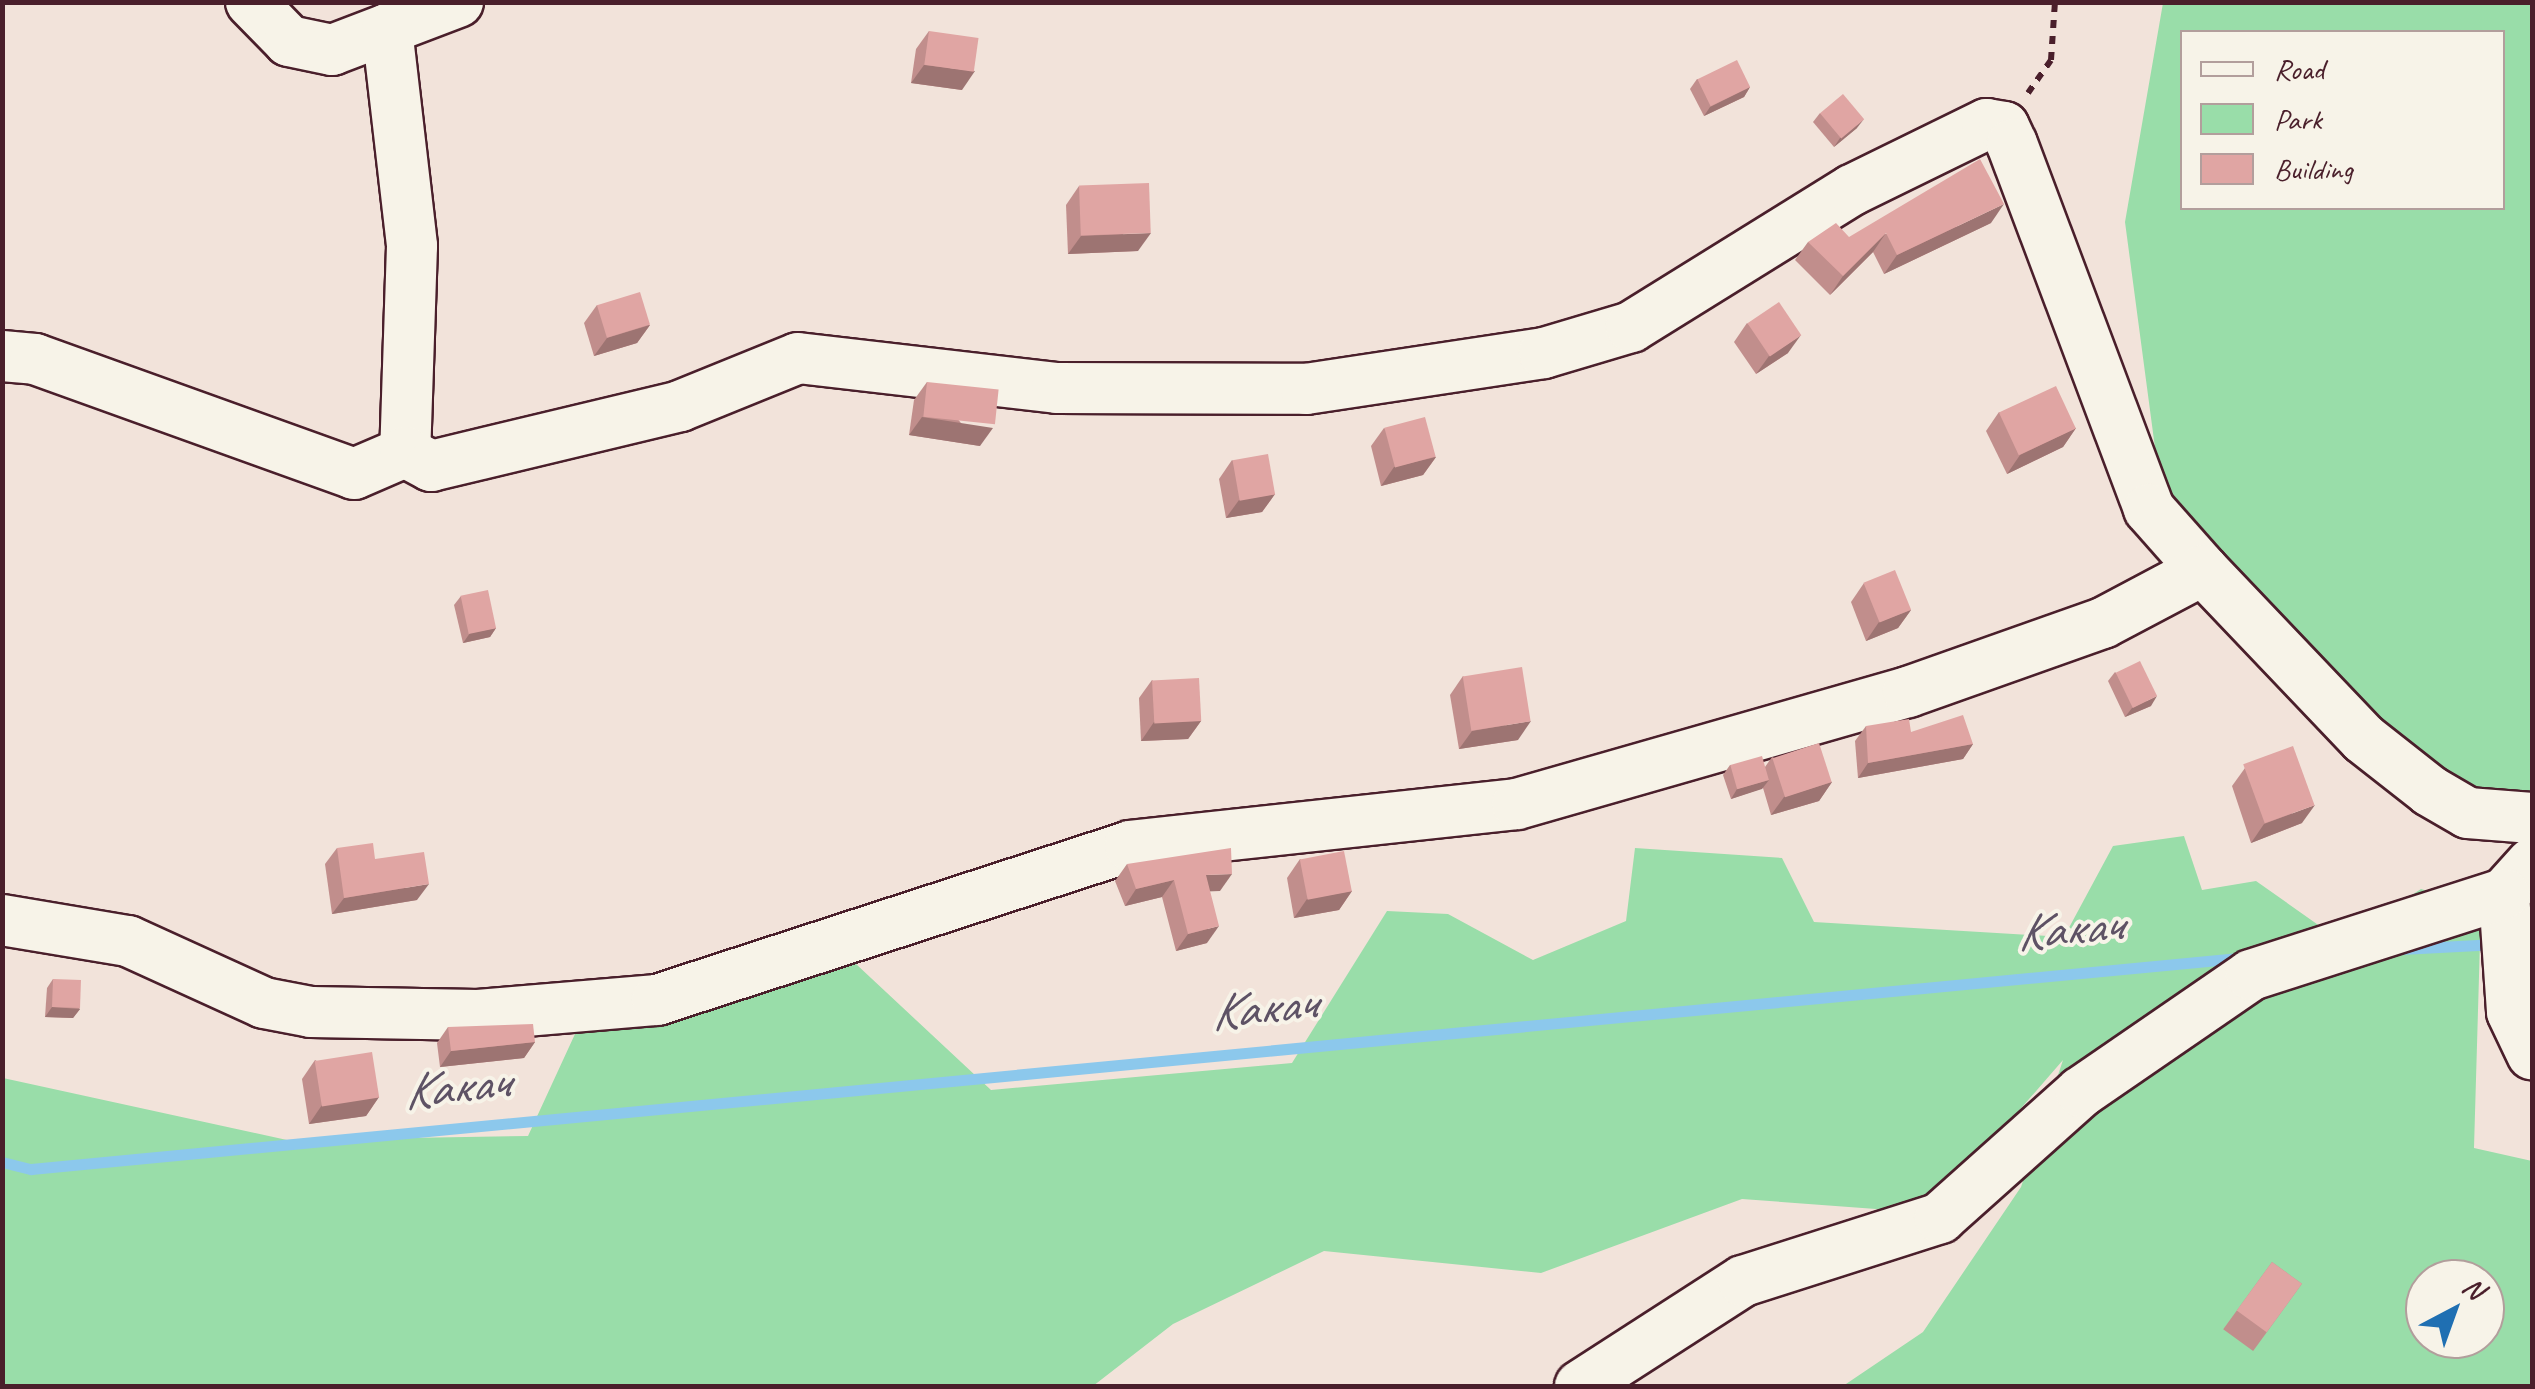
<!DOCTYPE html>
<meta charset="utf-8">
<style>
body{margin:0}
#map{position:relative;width:2535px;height:1389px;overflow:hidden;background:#f2e3da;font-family:Caveat,sans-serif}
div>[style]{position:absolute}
.green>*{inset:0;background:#99dda9}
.stream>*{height:11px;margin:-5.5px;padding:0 5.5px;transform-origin:5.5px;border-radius:5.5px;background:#8cc8ec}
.path>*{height:6px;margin-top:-3px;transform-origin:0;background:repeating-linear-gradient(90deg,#4a1f2b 0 8px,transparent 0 16px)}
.roads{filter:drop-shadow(2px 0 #4a1f2b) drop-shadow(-2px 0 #4a1f2b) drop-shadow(0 2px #4a1f2b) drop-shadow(0 -2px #4a1f2b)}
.minor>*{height:50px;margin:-25px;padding:0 25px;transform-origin:25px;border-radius:25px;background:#f7f3e8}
.wall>*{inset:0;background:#c18e8c;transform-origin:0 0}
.shaded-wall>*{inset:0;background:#9d7472}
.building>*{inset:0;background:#e0a5a3;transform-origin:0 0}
span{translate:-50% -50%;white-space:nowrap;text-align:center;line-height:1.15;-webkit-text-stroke:8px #f7f3e8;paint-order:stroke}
.water-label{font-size:52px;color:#5e5265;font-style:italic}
.frame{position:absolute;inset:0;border:5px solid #4a1f2b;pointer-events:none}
.legend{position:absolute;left:2180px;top:30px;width:325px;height:180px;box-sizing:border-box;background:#f7f3e8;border:2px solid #b29e9c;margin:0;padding:12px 18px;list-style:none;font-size:30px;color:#4a1f2b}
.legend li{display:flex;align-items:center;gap:20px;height:50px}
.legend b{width:50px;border:2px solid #b29e9c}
.north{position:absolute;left:2405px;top:1259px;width:100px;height:100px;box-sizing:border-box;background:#f7f3e8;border:2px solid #b29e9c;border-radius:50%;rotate:41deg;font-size:28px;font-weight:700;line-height:40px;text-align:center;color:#4a1f2b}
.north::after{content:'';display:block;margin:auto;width:35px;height:45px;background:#1f6fb2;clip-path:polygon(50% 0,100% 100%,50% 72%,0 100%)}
</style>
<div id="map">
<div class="green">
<i style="clip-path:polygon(evenodd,2163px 3px,2532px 3px,2532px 794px,2458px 791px,2167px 538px,2125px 222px,2163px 3px,2182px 32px,2502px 32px,2502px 208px,2182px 208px,2182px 32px)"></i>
<i style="clip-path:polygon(evenodd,2184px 836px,2202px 890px,2256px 881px,2341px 941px,2421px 889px,2481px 908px,2474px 1148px,2532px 1161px,2532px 1386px,1843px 1386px,1923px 1332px,2021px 1187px,2063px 1060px,1930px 1213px,1742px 1199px,1541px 1273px,1324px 1251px,1173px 1324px,1093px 1386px,3px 1386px,3px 1078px,287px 1140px,528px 1136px,575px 1034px,841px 950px,991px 1090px,1292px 1063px,1387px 911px,1448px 914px,1533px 960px,1626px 921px,1635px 848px,1782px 858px,1814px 922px,2064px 937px,2113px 846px,2184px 836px,2425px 1279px,2485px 1279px,2485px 1339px,2425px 1339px,2425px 1279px)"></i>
</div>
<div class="stream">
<i style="left:2401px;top:949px;width:96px;rotate:-3deg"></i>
<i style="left:2px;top:1162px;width:30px;rotate:14deg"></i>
<i style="left:31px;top:1169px;width:2226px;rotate:-5.46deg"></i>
</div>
<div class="path">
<i style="left:2028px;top:93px;width:40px;rotate:-55.1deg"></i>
<i style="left:2051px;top:60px;width:58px;rotate:-86.1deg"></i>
</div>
<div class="roads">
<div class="minor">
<i style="left:251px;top:2px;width:54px;rotate:45.7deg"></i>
<i style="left:289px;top:41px;width:44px;rotate:11.8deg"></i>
<i style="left:332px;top:50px;width:135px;rotate:-20.9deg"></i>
<i style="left:387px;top:29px;width:218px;rotate:83.4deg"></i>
<i style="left:412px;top:246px;width:206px;rotate:91.9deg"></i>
<i style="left:2px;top:356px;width:33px;rotate:5deg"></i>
<i style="left:35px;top:359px;width:339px;rotate:19.8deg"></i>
<i style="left:354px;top:474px;width:56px;rotate:-23.3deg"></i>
<i style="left:405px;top:452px;width:30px;rotate:28deg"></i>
<i style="left:431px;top:466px;width:256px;rotate:-13.5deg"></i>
<i style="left:680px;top:406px;width:127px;rotate:-22.1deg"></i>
<i style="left:798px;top:358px;width:261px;rotate:6.6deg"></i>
<i style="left:1057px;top:388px;width:249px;rotate:0.2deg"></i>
<i style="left:1306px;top:389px;width:241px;rotate:-8.6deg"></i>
<i style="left:1544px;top:353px;width:91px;rotate:-16.6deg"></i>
<i style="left:1631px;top:327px;width:260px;rotate:-31.8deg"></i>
<i style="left:1852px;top:190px;width:150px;rotate:-26.1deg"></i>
<i style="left:1987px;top:124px;width:17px;rotate:10deg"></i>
<i style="left:2004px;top:127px;width:19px;rotate:65deg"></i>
<i style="left:2012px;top:144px;width:390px;rotate:69.4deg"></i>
<i style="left:2149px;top:509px;width:81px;rotate:48.5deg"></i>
<i style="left:2532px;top:863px;width:42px;rotate:132.1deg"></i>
<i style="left:2504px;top:894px;width:118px;rotate:86.1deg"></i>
<i style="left:2512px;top:1012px;width:47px;rotate:64.5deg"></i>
<i style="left:2px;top:920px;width:128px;rotate:9.5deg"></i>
<i style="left:128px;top:941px;width:149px;rotate:24.5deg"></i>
<i style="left:264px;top:1003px;width:48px;rotate:10.8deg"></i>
<i style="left:311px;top:1012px;width:167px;rotate:1deg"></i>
<i style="left:478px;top:1015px;width:180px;rotate:-4.8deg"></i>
<i style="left:657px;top:1000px;width:497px;rotate:-18deg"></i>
<i style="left:1130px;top:846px;width:389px;rotate:-6.2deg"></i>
<i style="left:1517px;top:804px;width:407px;rotate:-16deg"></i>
<i style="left:1908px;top:692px;width:207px;rotate:-19.5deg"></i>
<i style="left:2103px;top:623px;width:113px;rotate:-27.9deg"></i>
<i style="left:2203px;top:570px;width:233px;rotate:46.4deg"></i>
<i style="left:2364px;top:739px;width:84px;rotate:38.2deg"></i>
<i style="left:2430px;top:791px;width:44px;rotate:30.1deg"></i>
<i style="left:2468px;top:813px;width:64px;rotate:4.5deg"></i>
<i style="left:1580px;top:1386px;width:194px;rotate:-32.8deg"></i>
<i style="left:1743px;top:1281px;width:207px;rotate:-17.7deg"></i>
<i style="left:1940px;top:1218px;width:189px;rotate:-41.8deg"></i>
<i style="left:2081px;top:1092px;width:206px;rotate:-34.5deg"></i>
<i style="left:2251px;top:975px;width:266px;rotate:-17.8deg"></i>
</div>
</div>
<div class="wall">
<i style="clip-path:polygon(929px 31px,962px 90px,911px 83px,916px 49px)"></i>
<i style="clip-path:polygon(1697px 79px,1750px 87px,1744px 97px,1704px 116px,1690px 89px)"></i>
<i style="clip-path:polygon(1820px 113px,1857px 128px,1834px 147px,1813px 122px)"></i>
<i style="clip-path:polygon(1079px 186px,1138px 251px,1068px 254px,1066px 205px)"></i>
<i style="clip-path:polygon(1991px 223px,1884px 274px,1873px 252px,1830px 295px,1795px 260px,1808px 242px)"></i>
<i style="clip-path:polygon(597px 305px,650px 325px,637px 343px,594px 356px,584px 323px)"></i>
<i style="clip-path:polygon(1747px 323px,1788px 353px,1756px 374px,1734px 342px)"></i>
<i style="clip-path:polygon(927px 382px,980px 446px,909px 435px,914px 400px)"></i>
<i style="clip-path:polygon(1999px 412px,2076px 428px,2063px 447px,2007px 474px,1986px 431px)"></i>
<i style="clip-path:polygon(1384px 428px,1436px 457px,1423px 475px,1381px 486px,1371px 446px)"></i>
<i style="clip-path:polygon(1232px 460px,1275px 494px,1262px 512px,1226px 518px,1219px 479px)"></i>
<i style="clip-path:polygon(1864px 583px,1911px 610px,1898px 628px,1866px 641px,1851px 602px)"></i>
<i style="clip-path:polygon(461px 596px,496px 628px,490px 637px,463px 643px,454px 605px)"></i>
<i style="clip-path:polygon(2115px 672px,2151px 706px,2125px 717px,2108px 681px)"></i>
<i style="clip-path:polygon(1463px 676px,1518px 740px,1459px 749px,1450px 695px)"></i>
<i style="clip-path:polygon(1152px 680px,1201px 721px,1188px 739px,1141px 741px,1139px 698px)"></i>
<i style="clip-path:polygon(1866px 726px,1911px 732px,1973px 744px,1963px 759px,1858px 778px,1855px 741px)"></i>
<i style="clip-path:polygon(1772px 757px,1832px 782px,1819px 801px,1771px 815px,1763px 788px,1731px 799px,1723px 775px,1730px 765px,1765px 767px)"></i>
<i style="clip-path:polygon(2245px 768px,2302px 823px,2251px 843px,2232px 786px)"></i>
<i style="clip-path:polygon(337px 848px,375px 859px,417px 900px,332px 914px,325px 864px)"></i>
<i style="clip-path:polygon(1300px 859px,1352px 891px,1339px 910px,1294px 918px,1287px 878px)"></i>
<i style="clip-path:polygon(1127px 864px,1220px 891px,1210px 891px,1207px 943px,1176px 951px,1162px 897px,1125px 906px,1115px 881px)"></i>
<i style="clip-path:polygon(53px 979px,80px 1009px,73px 1018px,45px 1017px,47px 988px)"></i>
<i style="clip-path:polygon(448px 1027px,535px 1042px,524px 1058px,440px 1067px,437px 1043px)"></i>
<i style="clip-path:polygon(315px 1060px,379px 1097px,366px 1116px,309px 1124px,302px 1079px)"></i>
<i style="left:2272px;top:1262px;width:37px;height:83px;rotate:36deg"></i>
</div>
<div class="shaded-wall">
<i style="clip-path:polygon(924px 65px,975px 71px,962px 90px,911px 83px)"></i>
<i style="clip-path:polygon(1750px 87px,1744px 97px,1704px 116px,1710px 107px)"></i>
<i style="clip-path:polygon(1864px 119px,1857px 128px,1834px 147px,1840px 138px)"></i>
<i style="clip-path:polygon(2004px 204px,1991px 223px,1884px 274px,1897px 255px)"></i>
<i style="clip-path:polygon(1151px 233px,1138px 251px,1068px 254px,1081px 236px)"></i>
<i style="clip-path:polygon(1886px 233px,1873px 252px,1830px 295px,1843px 276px)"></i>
<i style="clip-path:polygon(650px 325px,637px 343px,594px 356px,607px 338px)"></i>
<i style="clip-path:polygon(1801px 335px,1788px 353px,1756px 374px,1769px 356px)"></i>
<i style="clip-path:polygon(922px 417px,993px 428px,980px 446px,909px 435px)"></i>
<i style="clip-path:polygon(2076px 428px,2063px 447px,2007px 474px,2020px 455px)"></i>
<i style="clip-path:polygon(1436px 457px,1423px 475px,1381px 486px,1394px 467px)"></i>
<i style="clip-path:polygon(1275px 494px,1262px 512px,1226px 518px,1239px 500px)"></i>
<i style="clip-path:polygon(1911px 610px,1898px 628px,1866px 641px,1879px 622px)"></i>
<i style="clip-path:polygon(496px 628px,490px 637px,463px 643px,470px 633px)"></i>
<i style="clip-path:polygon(2157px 696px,2151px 706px,2125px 717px,2132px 708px)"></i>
<i style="clip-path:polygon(1201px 721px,1188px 739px,1141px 741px,1154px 722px)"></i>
<i style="clip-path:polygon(1531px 721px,1518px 740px,1459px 749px,1472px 731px)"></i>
<i style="clip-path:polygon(1973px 744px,1963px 759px,1858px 778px,1868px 763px)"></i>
<i style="clip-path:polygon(1769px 780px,1762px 789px,1731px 799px,1737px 789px)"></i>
<i style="clip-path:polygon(1832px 782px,1819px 801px,1771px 815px,1784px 797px)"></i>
<i style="clip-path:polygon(2315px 805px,2302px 823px,2251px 843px,2264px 824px)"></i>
<i style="clip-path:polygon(1232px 874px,1220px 891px,1194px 892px,1206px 875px)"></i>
<i style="clip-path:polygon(1174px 880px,1162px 897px,1125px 906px,1136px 889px)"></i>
<i style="clip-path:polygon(429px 884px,417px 900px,332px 914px,344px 898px)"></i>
<i style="clip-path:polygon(1352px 891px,1339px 910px,1294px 918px,1307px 899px)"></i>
<i style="clip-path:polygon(1219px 926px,1207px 943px,1176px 951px,1188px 934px)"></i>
<i style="clip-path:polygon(52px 1007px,80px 1009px,73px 1018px,45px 1017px)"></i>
<i style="clip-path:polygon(535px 1042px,524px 1058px,440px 1067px,451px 1051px)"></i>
<i style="clip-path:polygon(379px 1097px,366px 1116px,309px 1124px,322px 1105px)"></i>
</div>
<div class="building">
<i style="left:929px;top:31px;width:50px;height:34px;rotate:8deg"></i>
<i style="left:1737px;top:60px;width:30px;height:44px;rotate:64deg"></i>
<i style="left:1843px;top:94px;width:33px;height:30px;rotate:50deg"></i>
<i style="clip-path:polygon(1980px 159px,2004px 204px,1897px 255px,1886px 233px,1843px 276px,1808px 242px,1836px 223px,1849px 237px)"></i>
<i style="left:1149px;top:183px;width:50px;height:70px;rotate:88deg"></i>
<i style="left:640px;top:292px;width:34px;height:45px;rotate:73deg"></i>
<i style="left:1779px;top:302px;width:40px;height:38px;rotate:56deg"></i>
<i style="left:927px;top:382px;width:72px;height:35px;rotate:6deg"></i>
<i style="left:2056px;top:386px;width:47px;height:63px;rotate:65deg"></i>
<i style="left:1425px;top:417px;width:41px;height:42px;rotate:75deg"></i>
<i style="left:1268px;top:454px;width:41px;height:36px;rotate:80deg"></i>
<i style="left:1895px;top:570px;width:43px;height:34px;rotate:68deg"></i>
<i style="left:488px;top:590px;width:39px;height:28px;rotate:78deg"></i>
<i style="left:2140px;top:661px;width:39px;height:27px;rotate:64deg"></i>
<i style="left:1522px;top:667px;width:55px;height:60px;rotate:81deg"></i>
<i style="left:1199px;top:678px;width:43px;height:47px;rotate:87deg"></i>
<i style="clip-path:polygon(1963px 715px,1973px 744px,1868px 763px,1866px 726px,1909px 719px,1911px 732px)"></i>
<i style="left:1819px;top:743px;width:41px;height:49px;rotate:72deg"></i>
<i style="left:2293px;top:746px;width:63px;height:53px;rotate:70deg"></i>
<i style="left:1762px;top:756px;width:25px;height:33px;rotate:74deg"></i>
<i style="clip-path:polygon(373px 843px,375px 859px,424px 852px,429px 884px,344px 898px,337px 848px)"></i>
<i style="clip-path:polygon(1231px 848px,1232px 874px,1206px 875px,1219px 926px,1188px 934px,1174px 880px,1136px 889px,1127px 864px)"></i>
<i style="left:1344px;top:851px;width:41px;height:45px;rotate:79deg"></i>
<i style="left:53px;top:979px;width:28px;height:28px;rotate:2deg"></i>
<i style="clip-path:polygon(533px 1024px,535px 1042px,451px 1051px,448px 1027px)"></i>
<i style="left:372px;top:1052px;width:46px;height:58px;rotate:81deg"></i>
<i style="left:2272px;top:1262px;width:37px;height:60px;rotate:36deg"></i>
</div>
<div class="water-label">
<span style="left:2069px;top:929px;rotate:-5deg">Какач</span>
<span style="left:1263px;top:1008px;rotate:-6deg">Какач</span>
<span style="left:456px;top:1087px;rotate:-6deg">Какач</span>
</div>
<div class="frame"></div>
<ul class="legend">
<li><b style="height:12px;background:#f7f3e8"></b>Road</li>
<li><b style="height:28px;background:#99dda9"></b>Park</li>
<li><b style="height:28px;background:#e0a5a3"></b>Building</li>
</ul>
<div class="north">N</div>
</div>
